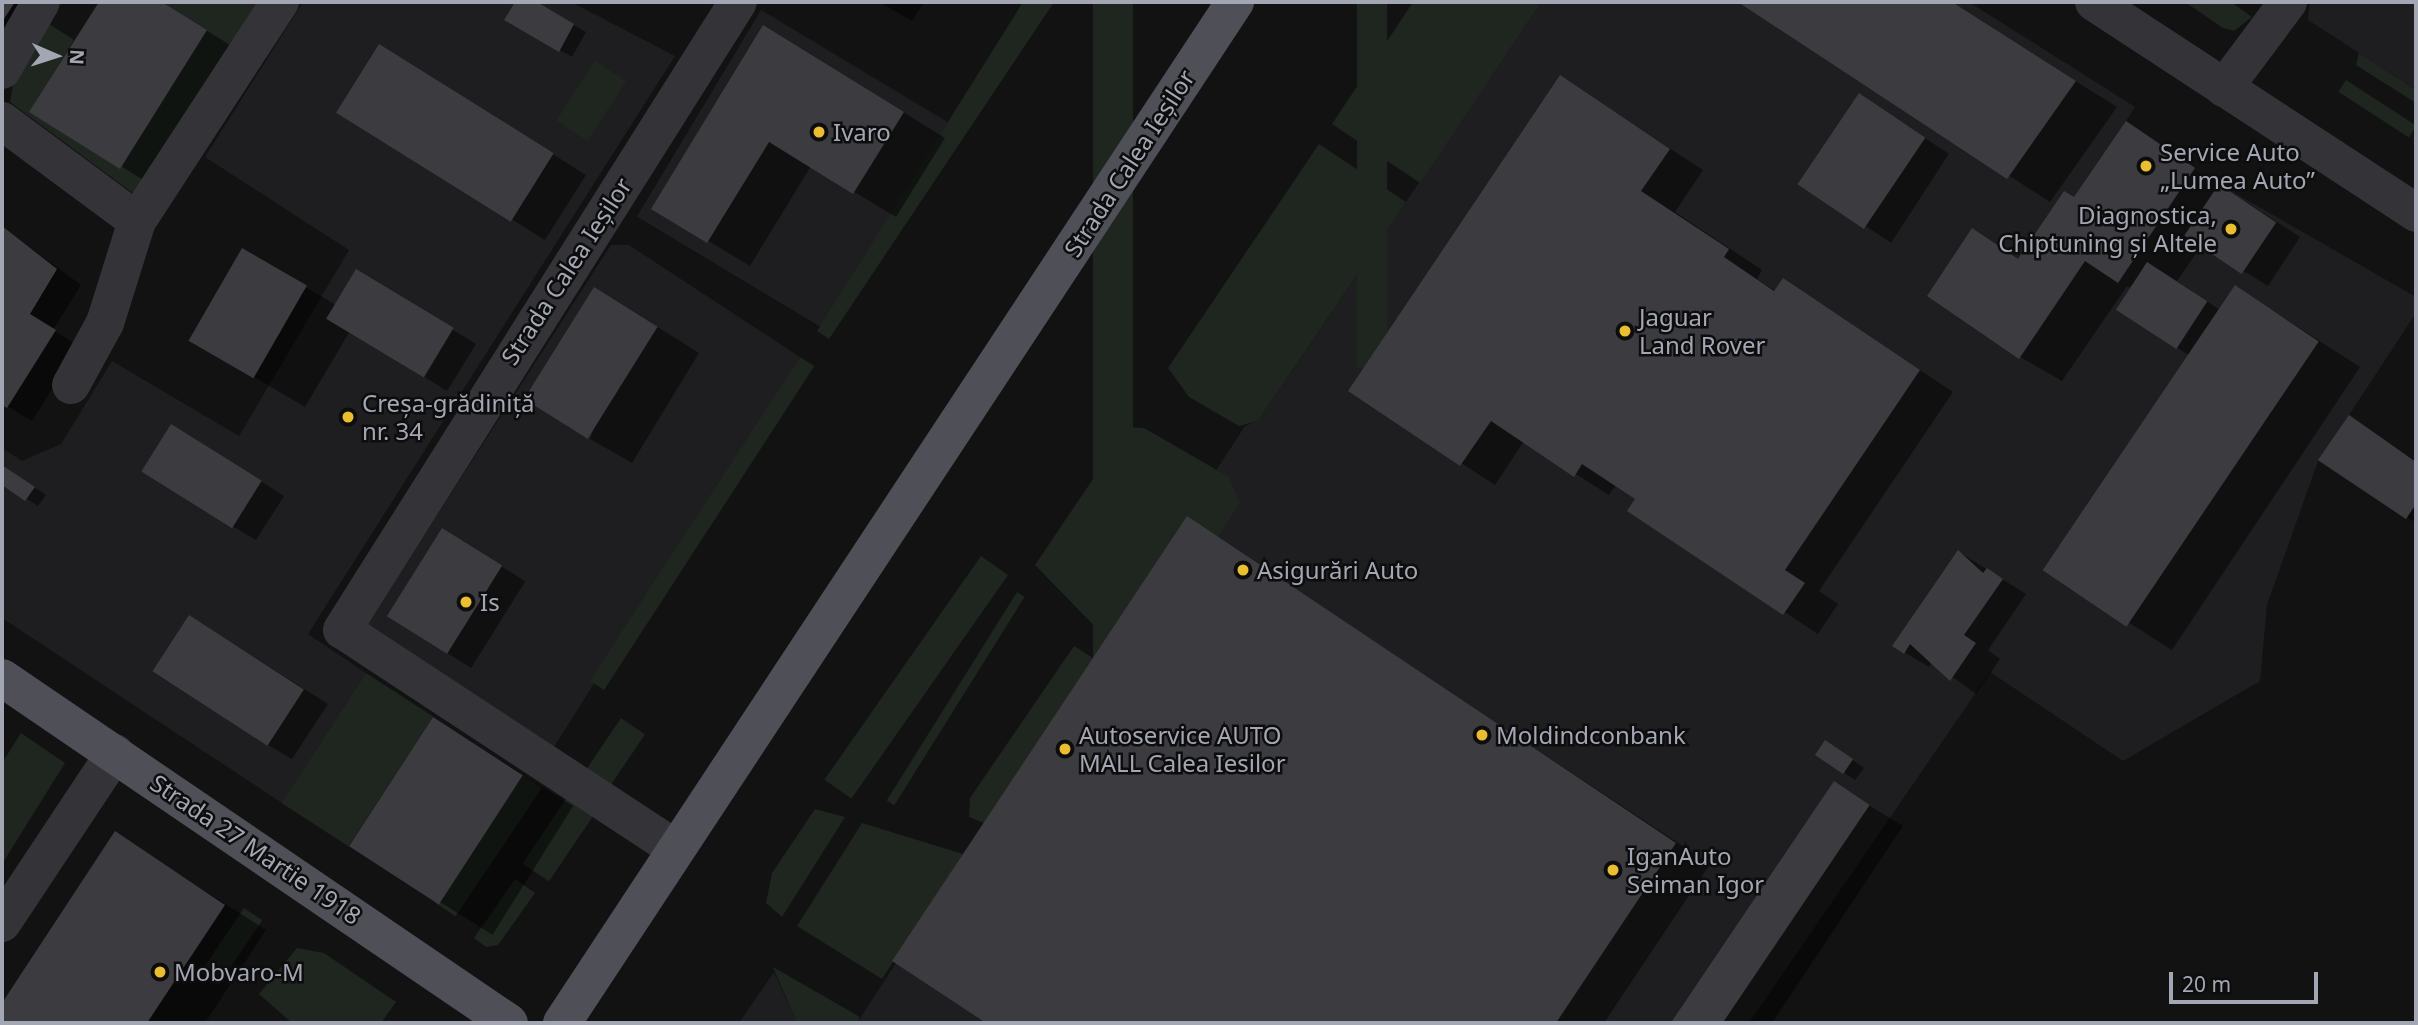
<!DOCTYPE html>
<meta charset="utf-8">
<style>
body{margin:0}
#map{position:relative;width:2418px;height:1025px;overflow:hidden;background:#121213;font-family:"Noto Sans",sans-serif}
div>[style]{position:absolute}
.built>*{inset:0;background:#1e1e20;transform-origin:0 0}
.green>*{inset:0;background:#1e261f;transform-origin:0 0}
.shadow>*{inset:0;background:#0007;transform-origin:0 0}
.building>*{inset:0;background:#3c3c40;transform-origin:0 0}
.minor>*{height:38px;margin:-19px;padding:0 19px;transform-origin:19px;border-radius:19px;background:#333338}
.major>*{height:38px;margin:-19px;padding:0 19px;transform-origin:19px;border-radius:19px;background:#4f5057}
.dots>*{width:19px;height:19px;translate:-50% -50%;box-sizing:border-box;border:4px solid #0d0d0e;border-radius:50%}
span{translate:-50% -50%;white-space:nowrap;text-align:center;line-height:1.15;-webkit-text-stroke:5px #0d0d0e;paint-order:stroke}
.poi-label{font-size:24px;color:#a3a7b3}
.left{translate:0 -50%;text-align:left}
.right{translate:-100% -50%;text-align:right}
.street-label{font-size:24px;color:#a3a7b3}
.frame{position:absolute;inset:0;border:4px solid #a3a7b3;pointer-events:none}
.north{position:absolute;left:21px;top:21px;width:70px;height:70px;-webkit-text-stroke:5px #0d0d0e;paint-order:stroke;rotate:93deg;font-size:19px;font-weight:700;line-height:28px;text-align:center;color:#a3a7b3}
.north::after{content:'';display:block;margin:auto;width:24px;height:32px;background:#a3a7b3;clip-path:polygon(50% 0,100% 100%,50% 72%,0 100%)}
.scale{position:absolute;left:2169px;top:972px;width:149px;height:32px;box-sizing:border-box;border:4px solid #a3a7b3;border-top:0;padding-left:9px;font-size:21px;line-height:24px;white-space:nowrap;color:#a3a7b3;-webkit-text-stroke:5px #0d0d0e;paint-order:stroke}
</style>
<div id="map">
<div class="built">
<i style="clip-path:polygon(303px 2px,571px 2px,675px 56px,308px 634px,366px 673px,282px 803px,2px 618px,2px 448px,22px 461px,61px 444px,112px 361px,239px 436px,349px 250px,205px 157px)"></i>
<i style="clip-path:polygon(1541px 2px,1969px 2px,2135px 107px,2126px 121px,2219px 184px,2416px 297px,2416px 313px,2349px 415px,2416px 462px,2416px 504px,2406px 519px,2318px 461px,2267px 605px,2260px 681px,2123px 761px,1990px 672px,1749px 1023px,857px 1023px,1245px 426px,1258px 421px)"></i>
<i style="clip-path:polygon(2310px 2px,2416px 2px,2416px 90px,2308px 20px)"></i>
<i style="left:761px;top:10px;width:218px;height:241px;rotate:31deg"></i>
<i style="clip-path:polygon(611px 245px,629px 245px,800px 357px,554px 747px,365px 627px)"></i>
<i style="clip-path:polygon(774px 972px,797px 1023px,739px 1023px)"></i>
</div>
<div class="green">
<i style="clip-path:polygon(162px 2px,266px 2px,134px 194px,10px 102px,15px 72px,46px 22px,74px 40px,30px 112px,207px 30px)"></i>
<i style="clip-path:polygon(1023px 2px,1054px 2px,829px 339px,817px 331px)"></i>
<i style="left:1093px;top:2px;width:40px;height:840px"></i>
<i style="left:1357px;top:2px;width:30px;height:366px"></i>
<i style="clip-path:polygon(1413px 2px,1541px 2px,1420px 183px,1332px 124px)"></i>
<i style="clip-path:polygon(2185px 2px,2231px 2px,2252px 17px,2234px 31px,2223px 28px)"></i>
<i style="clip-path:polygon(2359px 53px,2416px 90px,2416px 103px,2356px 65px)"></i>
<i style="left:595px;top:61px;width:37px;height:71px;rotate:33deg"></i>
<i style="left:2346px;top:80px;width:84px;height:14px;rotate:33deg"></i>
<i style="clip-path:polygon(1319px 144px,1406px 202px,1258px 421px,1239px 426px,1189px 397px,1168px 368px)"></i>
<i style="left:800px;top:357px;width:17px;height:386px;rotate:33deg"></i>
<i style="clip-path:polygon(1128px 427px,1144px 428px,1229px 477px,1240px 503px,1218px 537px,1106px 638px,1035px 565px)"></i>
<i style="left:981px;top:556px;width:33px;height:273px;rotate:35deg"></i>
<i style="left:1017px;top:592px;width:9px;height:246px;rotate:32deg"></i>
<i style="clip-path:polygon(1074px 646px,1093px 658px,984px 823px,969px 817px,970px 798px)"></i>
<i style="left:366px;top:673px;width:80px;height:155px;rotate:33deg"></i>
<i style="left:621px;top:718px;width:29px;height:69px;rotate:34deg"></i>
<i style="clip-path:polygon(21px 733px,65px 763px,2px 864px,2px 763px)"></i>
<i style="left:523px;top:775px;width:23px;height:155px;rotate:34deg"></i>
<i style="left:570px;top:793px;width:32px;height:85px;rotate:34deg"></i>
<i style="clip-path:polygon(815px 809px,845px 817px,782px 917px,766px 903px,772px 873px)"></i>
<i style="clip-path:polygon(862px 823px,963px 854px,882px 979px,797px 926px)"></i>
<i style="clip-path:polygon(515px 879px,535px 893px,498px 945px,486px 947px,474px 938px)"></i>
<i style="left:244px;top:908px;width:22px;height:78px;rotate:34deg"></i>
<i style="clip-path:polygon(297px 948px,324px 953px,396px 1002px,381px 1023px,292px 1023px,259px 994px)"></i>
<i style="clip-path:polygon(773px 967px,860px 1017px,857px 1023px,797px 1023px)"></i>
</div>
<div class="shadow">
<i style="clip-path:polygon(2px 2px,32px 2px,2px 47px)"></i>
<i style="clip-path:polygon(101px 2px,161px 2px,230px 45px,145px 181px,32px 111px)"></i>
<i style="clip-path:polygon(517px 2px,534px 2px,586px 32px,572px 57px,507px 19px)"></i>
<i style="clip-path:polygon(879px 2px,924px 2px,912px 21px)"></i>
<i style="clip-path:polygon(1741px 2px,1949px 2px,2117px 107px,2050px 202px)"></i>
<i style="clip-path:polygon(806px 52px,945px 138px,896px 217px,811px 166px,750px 266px,654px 208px)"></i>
<i style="clip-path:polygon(414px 67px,586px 175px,545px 240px,339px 112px)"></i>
<i style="clip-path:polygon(1560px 77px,1703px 170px,1675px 212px,1762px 270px,1757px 279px,1776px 291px,1783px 280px,1953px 392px,1819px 591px,1838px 604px,1818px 634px,1629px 510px,1637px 499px,1616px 485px,1609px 495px,1524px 441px,1495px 485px,1350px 391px)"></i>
<i style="left:1860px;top:96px;width:106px;height:106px;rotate:33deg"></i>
<i style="clip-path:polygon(2126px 123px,2300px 237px,2268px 286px,2202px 245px,2177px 281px,2220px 310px,2236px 287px,2360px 367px,2172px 650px,2047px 570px,2190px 356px,2118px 309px,2131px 288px,2127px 286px,2062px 381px,2020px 357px,1973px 231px,2020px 260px,2075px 199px)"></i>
<i style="clip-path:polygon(2px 227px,81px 285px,53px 330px,79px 346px,32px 421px,2px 403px)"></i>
<i style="clip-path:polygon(242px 250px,336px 305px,381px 286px,476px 344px,447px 391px,350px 331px,305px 407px,254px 377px)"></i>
<i style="clip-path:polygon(637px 314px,699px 353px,632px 463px,590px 439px)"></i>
<i style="clip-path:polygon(2349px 418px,2416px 461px,2416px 523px,2321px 460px)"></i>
<i style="clip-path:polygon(196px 440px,284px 496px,256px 540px,232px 526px)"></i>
<i style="clip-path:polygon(2px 465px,46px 495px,38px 506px,2px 483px)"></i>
<i style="clip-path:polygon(1187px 519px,1710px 864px,1604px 1023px,990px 1023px,895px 960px)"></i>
<i style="left:443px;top:530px;width:97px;height:102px;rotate:32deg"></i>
<i style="clip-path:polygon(1959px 552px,2026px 594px,1988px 650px,2000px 659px,1976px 694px,1932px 662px,1929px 667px,1894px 646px)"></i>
<i style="clip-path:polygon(190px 617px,328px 704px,292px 759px,268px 745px)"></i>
<i style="left:434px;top:719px;width:164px;height:152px;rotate:32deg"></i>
<i style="clip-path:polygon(1838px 750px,1864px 768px,1855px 780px,1818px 755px)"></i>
<i style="clip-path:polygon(1834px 784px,1903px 826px,1772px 1023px,1675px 1023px)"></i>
<i style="clip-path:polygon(116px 834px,266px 930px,205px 1023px,2px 1023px,2px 1006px)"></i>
</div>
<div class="building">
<i style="clip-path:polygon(2px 2px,15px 2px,2px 22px)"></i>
<i style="clip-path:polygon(99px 2px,162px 2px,207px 30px,120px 169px,29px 112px)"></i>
<i style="clip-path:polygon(515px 2px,537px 2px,574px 24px,559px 52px,504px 20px)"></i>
<i style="clip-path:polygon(1738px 2px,1952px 2px,2076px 81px,2007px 179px)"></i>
<i style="clip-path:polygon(763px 25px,904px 112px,853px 194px,769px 142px,707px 243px,651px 209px)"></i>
<i style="left:379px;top:44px;width:206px;height:81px;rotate:32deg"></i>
<i style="clip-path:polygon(1560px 75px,1670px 149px,1641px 191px,1729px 249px,1724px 257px,1774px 291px,1783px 278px,1920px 370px,1785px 570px,1805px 583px,1783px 615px,1627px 511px,1635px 499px,1582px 464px,1574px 477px,1491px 421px,1460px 466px,1348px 391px)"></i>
<i style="left:1859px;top:93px;width:80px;height:110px;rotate:34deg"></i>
<i style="clip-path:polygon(2126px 121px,2195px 168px,2118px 283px,2085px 261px,2019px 359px,1927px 296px,1972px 228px,2018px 259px,2064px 191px,2074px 197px)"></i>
<i style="left:2219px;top:184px;width:69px;height:62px;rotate:34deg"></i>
<i style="clip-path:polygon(2px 226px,57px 269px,30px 314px,56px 330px,7px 408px,2px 405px)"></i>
<i style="left:242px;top:248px;width:75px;height:107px;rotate:30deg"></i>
<i style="left:2147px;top:262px;width:72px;height:57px;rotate:33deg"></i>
<i style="left:356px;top:269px;width:114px;height:58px;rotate:31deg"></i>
<i style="left:2235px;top:285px;width:101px;height:344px;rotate:34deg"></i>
<i style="left:594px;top:287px;width:75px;height:132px;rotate:32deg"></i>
<i style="clip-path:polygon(2349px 415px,2416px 462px,2416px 504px,2406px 519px,2318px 460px)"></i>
<i style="left:171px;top:424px;width:107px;height:56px;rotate:32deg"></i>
<i style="clip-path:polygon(2px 465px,35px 487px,25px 501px,2px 485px)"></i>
<i style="clip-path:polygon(1187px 516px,1676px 843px,1556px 1023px,986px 1023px,892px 961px)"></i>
<i style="left:442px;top:528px;width:71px;height:104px;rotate:32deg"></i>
<i style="clip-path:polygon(1958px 550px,1983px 573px,1987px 568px,2003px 579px,1964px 635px,1976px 643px,1950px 681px,1910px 644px,1904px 654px,1892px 646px)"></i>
<i style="left:189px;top:615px;width:137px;height:67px;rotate:33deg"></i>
<i style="left:433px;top:717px;width:107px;height:154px;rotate:33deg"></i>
<i style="left:1825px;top:740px;width:34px;height:18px;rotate:34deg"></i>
<i style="left:1834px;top:781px;width:43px;height:291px;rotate:34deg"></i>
<i style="clip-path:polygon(115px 831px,225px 905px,147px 1023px,2px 1023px,2px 1003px)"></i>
</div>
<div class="minor">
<i style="left:2094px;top:2px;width:385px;rotate:33.2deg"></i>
<i style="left:2px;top:70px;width:78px;rotate:-60.2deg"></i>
<i style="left:2224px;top:88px;width:107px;rotate:-53.3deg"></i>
<i style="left:2px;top:121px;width:168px;rotate:36.5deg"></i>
<i style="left:71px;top:385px;width:71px;rotate:-61.3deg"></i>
<i style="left:105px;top:323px;width:107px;rotate:-72.6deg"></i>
<i style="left:137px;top:221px;width:262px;rotate:-56.9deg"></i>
<i style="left:676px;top:849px;width:399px;rotate:-146.7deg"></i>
<i style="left:342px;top:630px;width:742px;rotate:-57.77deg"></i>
<i style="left:2px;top:923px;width:204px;rotate:-56.4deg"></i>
</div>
<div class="major">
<i style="left:2px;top:678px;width:613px;rotate:34.23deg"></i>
<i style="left:562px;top:1023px;width:1223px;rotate:-56.61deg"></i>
</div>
<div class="dots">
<i style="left:819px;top:132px;background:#ebbd31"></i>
<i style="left:2146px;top:166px;background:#ebbd31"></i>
<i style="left:2231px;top:229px;background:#ebbd31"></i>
<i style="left:1625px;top:331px;background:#ebbd31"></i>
<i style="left:348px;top:417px;background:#ebbd31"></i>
<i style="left:1243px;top:570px;background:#ebbd31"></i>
<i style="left:466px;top:602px;background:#ebbd31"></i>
<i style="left:1482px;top:735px;background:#ebbd31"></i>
<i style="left:1065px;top:749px;background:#ebbd31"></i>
<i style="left:1613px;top:870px;background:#ebbd31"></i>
<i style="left:160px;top:972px;background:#ebbd31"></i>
</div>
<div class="poi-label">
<span class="left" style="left:833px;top:132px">Ivaro</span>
<span class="left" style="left:2160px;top:166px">Service Auto<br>„Lumea Auto”</span>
<span class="right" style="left:2217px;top:229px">Diagnostica,<br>Chiptuning și Altele</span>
<span class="left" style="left:1639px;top:331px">Jaguar<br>Land Rover</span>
<span class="left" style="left:362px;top:417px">Creșa-grădiniță<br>nr. 34</span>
<span class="left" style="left:1257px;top:570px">Asigurări Auto</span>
<span class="left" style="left:480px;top:602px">Is</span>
<span class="left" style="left:1079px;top:749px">Autoservice AUTO<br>MALL Calea Iesilor</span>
<span class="left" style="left:1496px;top:735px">Moldindconbank</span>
<span class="left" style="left:1627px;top:870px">IganAuto<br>Seiman Igor</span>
<span class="left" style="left:174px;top:972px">Mobvaro-M</span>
</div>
<div class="street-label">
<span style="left:1129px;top:163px;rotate:-57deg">Strada Calea Ieșilor</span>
<span style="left:566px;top:271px;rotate:-57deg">Strada Calea Ieșilor</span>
<span style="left:256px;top:849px;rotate:34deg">Strada 27 Martie 1918</span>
</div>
<div class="frame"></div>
<div class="north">N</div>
<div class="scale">20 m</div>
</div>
